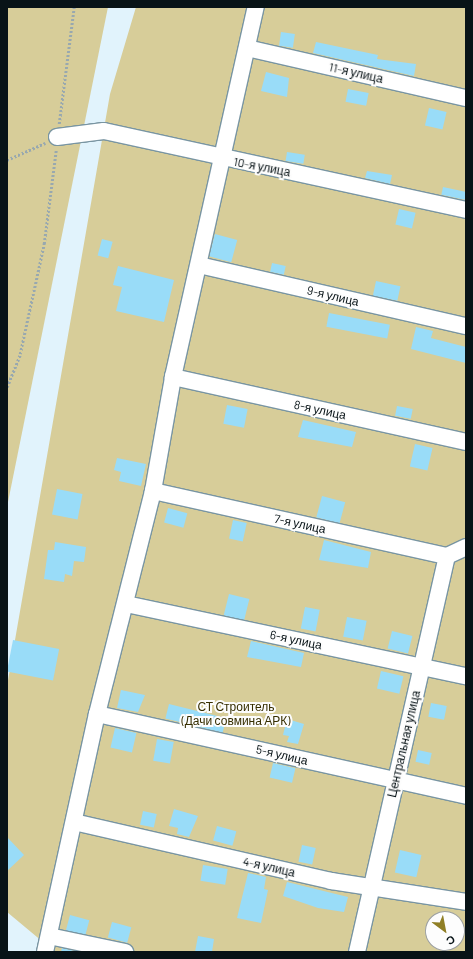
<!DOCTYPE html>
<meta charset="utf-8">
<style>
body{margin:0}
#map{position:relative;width:473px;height:959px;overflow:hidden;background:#e1f3fc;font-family:Barlow,sans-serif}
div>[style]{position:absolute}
.green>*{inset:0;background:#d7cd99}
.building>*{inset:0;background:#99dcf8;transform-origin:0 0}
.path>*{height:2.5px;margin-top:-1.25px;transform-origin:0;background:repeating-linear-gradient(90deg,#98a8af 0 2px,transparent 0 4px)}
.roads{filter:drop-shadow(1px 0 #7995a2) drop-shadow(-1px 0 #7995a2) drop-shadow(0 1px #7995a2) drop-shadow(0 -1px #7995a2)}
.minor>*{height:16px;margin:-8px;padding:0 8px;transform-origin:8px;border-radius:8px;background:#fff}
span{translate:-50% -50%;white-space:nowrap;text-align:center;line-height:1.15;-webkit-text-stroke:4px #fdfdfd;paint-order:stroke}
.street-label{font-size:12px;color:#081317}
.park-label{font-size:12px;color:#362e00}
.frame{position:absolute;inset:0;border:8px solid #081317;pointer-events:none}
.north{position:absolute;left:425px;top:911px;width:40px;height:40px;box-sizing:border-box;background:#fdfdfd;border:1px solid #9b9fa1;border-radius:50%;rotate:148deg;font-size:11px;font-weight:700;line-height:16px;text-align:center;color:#081317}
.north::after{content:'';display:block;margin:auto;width:14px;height:18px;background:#907f26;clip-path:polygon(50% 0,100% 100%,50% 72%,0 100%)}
</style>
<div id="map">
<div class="green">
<i style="clip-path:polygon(7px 7px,108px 7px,7px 507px)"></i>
<i style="clip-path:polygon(evenodd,136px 7px,466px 7px,466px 952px,55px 952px,7px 912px,7px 686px,110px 94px,136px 7px,433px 919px,457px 919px,457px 943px,433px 943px,433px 919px)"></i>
</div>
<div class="building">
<i style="left:281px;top:32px;width:14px;height:14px;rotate:8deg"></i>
<i style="clip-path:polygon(316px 42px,378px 55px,377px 59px,416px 64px,414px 76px,313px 53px)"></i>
<i style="clip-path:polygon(266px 72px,289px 78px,287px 97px,261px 91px)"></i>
<i style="left:348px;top:89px;width:21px;height:13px;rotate:11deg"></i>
<i style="left:429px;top:108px;width:18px;height:18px;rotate:13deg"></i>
<i style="left:287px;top:152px;width:18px;height:9px;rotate:9deg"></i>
<i style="clip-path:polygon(367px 171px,392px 175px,390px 184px,365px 178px)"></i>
<i style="left:443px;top:187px;width:24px;height:8px;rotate:12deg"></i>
<i style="left:399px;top:209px;width:17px;height:16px;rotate:13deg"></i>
<i style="left:215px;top:234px;width:23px;height:23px;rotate:15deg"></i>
<i style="left:102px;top:239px;width:11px;height:17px;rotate:15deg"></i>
<i style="left:272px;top:263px;width:14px;height:9px;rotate:12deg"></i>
<i style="clip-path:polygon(118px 266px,174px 280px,164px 322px,116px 311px,122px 287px,113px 285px)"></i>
<i style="left:376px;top:281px;width:25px;height:15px;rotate:12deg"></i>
<i style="left:329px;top:313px;width:62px;height:14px;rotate:11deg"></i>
<i style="clip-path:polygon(416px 327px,433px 331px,431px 338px,466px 347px,466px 363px,411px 349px)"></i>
<i style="left:227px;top:405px;width:21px;height:19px;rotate:11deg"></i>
<i style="left:397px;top:406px;width:16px;height:10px;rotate:11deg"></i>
<i style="clip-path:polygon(303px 420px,356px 432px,352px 447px,298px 437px)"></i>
<i style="left:415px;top:444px;width:18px;height:23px;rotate:13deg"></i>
<i style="clip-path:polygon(117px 458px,146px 464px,141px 486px,119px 481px,121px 472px,114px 470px)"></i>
<i style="left:57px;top:489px;width:26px;height:26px;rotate:11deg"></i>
<i style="left:322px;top:496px;width:24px;height:22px;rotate:15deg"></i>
<i style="left:168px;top:508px;width:20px;height:15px;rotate:15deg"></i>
<i style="left:233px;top:520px;width:14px;height:19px;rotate:12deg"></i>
<i style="clip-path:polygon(324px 540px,371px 552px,368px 568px,319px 560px)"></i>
<i style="clip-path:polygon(55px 542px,86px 547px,84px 562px,74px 561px,72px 576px,65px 574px,64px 582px,44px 579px,48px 550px,54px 550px)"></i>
<i style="left:229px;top:594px;width:21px;height:22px;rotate:14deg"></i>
<i style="left:305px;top:607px;width:15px;height:22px;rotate:11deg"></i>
<i style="left:347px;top:617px;width:20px;height:20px;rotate:11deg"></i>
<i style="left:392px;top:631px;width:21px;height:18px;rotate:14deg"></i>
<i style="left:13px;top:640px;width:47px;height:32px;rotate:11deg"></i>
<i style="clip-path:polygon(251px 641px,304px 653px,301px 667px,247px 657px)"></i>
<i style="left:381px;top:671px;width:23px;height:18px;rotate:13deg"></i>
<i style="clip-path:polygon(121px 690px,145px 695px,138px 712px,117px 708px)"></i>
<i style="left:431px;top:703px;width:16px;height:14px;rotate:11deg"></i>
<i style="left:169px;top:704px;width:59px;height:15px;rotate:14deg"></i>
<i style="clip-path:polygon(287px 719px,304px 724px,298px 744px,287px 742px,289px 736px,283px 735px)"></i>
<i style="left:115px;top:728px;width:22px;height:20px;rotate:13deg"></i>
<i style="left:157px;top:739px;width:17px;height:22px;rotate:10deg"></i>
<i style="left:418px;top:750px;width:14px;height:12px;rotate:12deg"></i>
<i style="left:273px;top:763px;width:23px;height:15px;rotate:13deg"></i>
<i style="clip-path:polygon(174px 809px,198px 816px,189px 837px,177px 834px,178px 828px,169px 826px)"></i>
<i style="left:143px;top:811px;width:14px;height:14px;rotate:12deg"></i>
<i style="left:217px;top:826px;width:20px;height:15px;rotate:15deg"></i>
<i style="clip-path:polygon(7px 837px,24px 855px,7px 871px)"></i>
<i style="left:302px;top:845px;width:14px;height:17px;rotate:12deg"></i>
<i style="left:400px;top:850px;width:22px;height:23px;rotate:13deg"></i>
<i style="left:203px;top:865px;width:25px;height:16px;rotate:9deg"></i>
<i style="clip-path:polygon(248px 873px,266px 877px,264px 889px,268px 890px,261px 923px,237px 918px)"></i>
<i style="clip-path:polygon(287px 882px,348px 897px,344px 912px,318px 908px,283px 896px)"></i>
<i style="left:70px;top:915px;width:20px;height:16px;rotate:15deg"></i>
<i style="left:112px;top:922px;width:20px;height:16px;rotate:15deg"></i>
<i style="clip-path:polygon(198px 936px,214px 939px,212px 952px,195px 952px)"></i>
<i style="clip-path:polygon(62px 948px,79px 952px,61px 952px)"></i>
</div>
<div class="path">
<i style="left:59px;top:124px;width:118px;rotate:-82.7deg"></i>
<i style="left:7px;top:160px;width:42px;rotate:-24.1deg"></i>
<i style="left:7px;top:387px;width:35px;rotate:-68deg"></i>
<i style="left:20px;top:354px;width:113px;rotate:-77.7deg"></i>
<i style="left:44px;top:244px;width:95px;rotate:-82.7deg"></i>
</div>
<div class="roads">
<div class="minor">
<i style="left:247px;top:48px;width:225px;rotate:12.9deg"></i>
<i style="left:57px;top:137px;width:47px;rotate:-7.3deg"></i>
<i style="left:104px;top:131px;width:371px;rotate:12.3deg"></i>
<i style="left:199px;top:265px;width:274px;rotate:12.9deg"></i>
<i style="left:173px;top:377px;width:300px;rotate:12.5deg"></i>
<i style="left:153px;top:491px;width:301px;rotate:12.5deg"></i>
<i style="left:126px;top:604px;width:348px;rotate:12deg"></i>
<i style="left:97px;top:714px;width:378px;rotate:12.5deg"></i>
<i style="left:74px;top:822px;width:264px;rotate:12.9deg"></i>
<i style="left:331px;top:881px;width:137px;rotate:8.8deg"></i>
<i style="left:49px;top:936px;width:78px;rotate:11.9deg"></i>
<i style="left:45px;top:952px;width:244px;rotate:-77.7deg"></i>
<i style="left:97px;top:714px;width:230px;rotate:-75.9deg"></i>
<i style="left:153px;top:491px;width:116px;rotate:-80deg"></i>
<i style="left:173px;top:377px;width:379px;rotate:-77.4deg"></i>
<i style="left:357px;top:952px;width:406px;rotate:-77.2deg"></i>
<i style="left:447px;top:556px;width:21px;rotate:-25deg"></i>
</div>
</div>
<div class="street-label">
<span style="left:356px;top:73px;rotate:13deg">11-я улица</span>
<span style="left:262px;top:167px;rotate:11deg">10-я улица</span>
<span style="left:333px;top:296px;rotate:13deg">9-я улица</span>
<span style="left:320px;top:410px;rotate:12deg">8-я улица</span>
<span style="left:300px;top:524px;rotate:12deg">7-я улица</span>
<span style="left:296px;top:640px;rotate:12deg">6-я улица</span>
<span style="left:404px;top:744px;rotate:-77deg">Центральная улица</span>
<span style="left:282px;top:755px;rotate:13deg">5-я улица</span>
<span style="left:269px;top:867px;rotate:13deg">4-я улица</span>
</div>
<div class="park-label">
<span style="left:236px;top:714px">СТ Строитель<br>(Дачи совмина АРК)</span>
</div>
<div class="frame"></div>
<div class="north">С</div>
</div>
